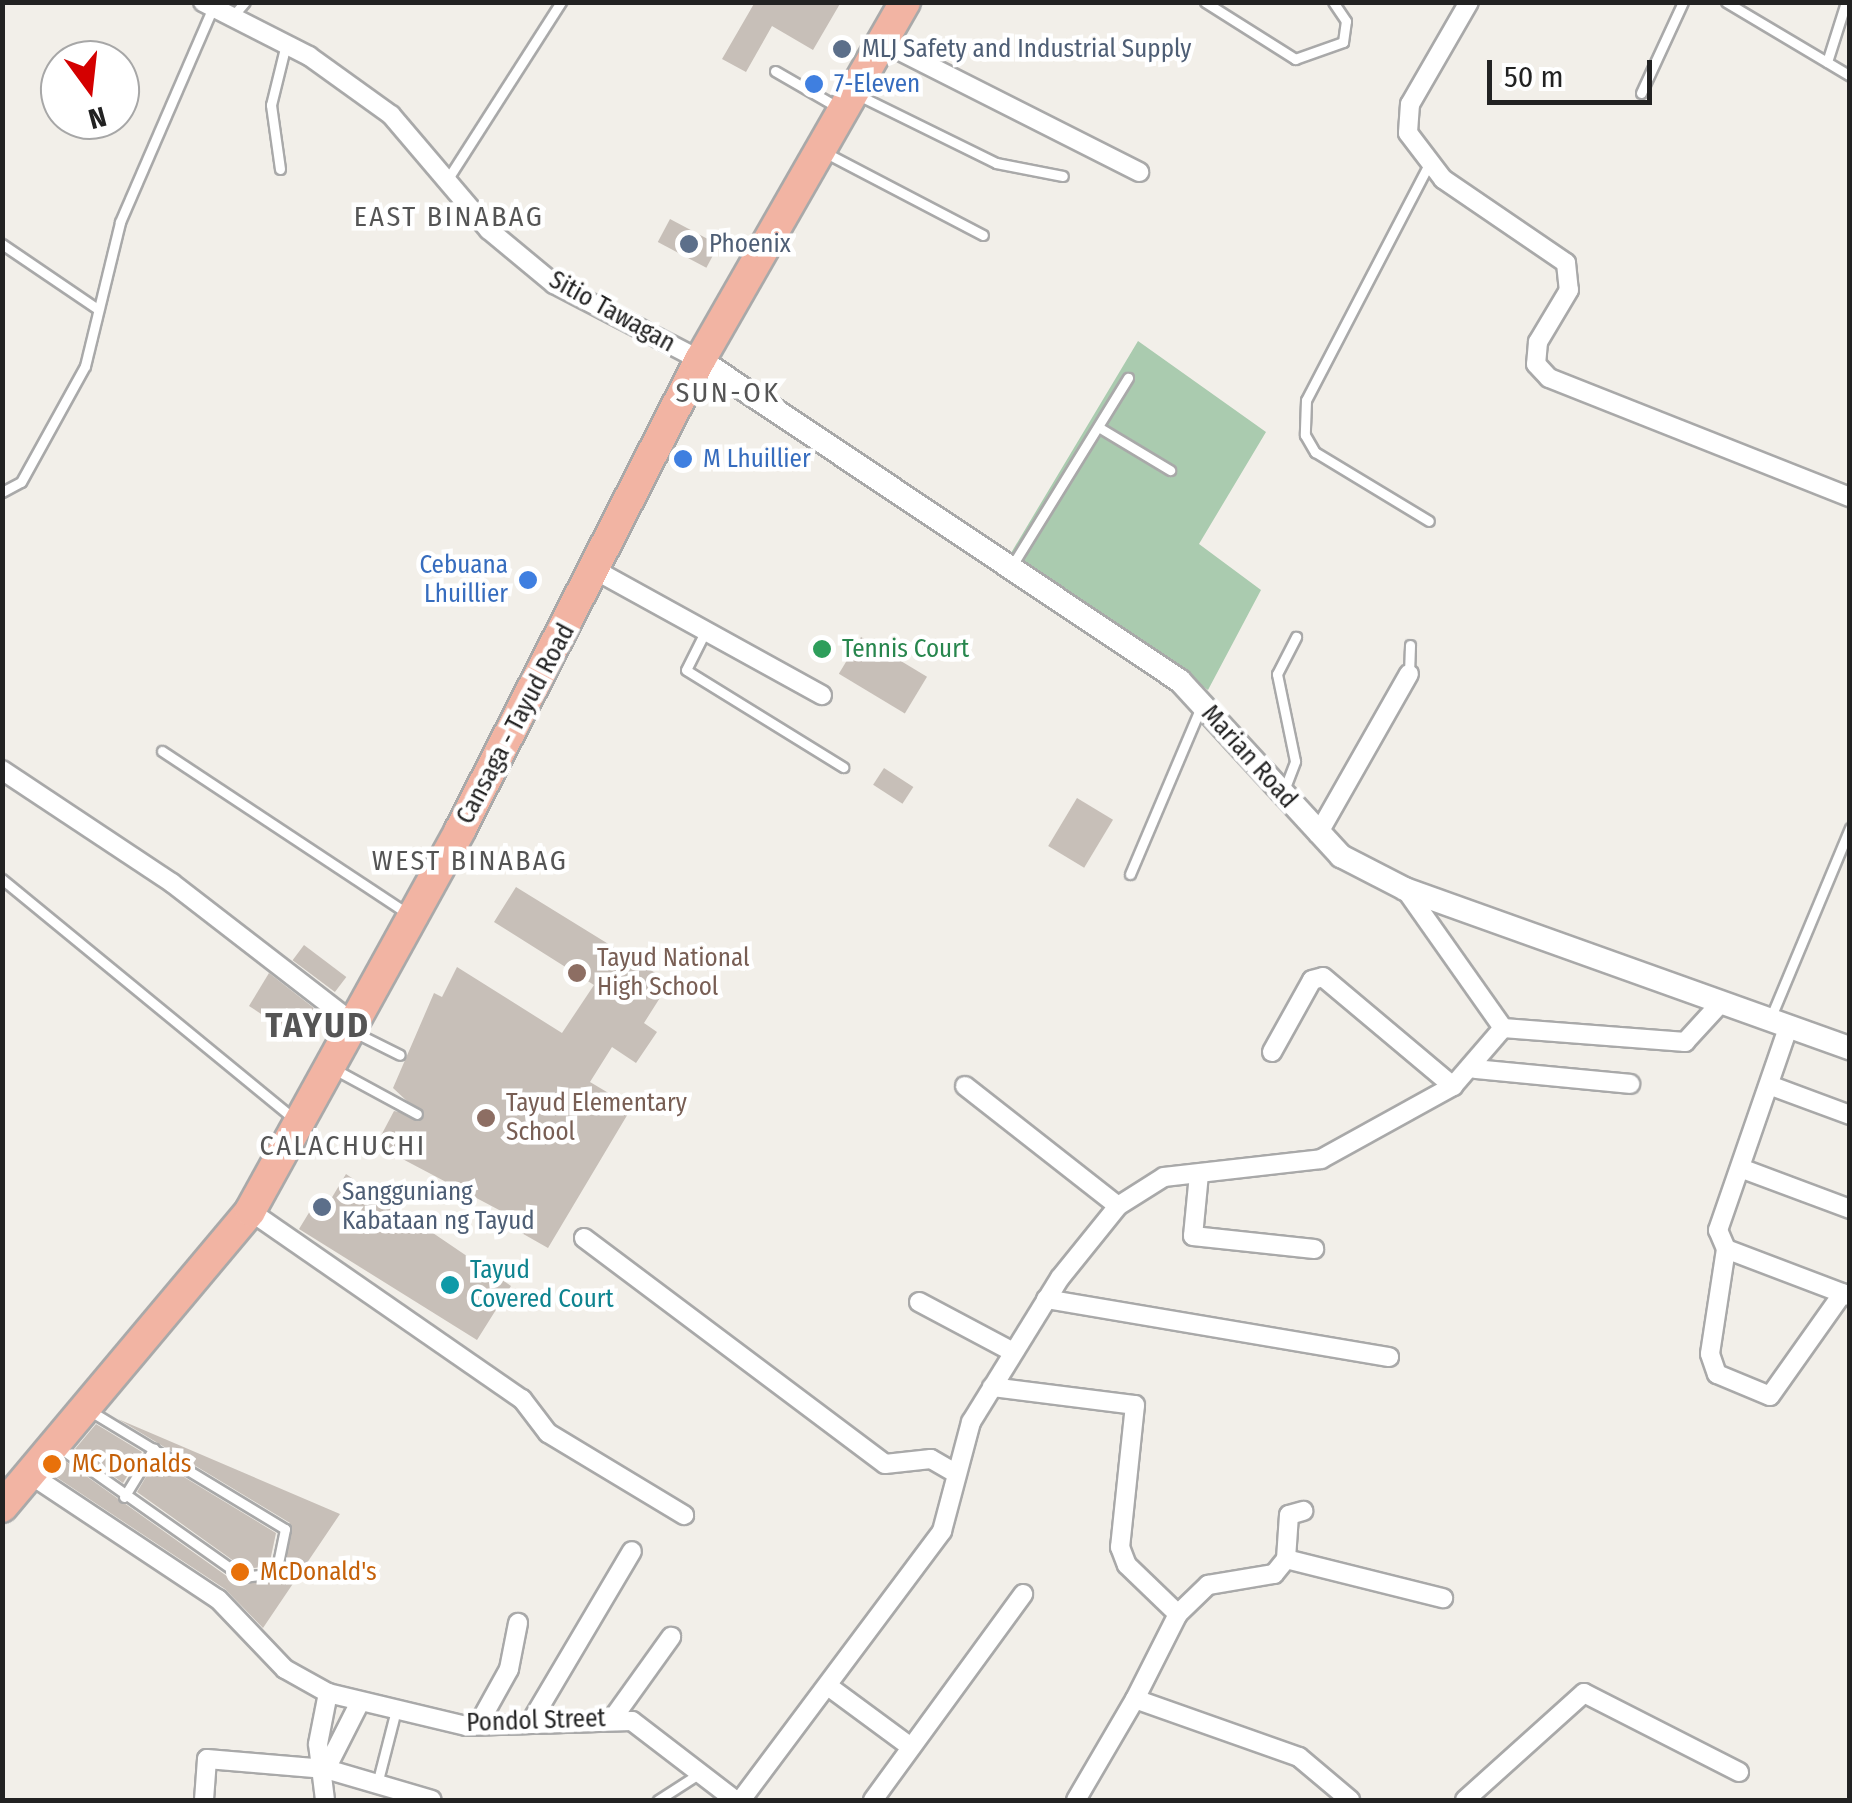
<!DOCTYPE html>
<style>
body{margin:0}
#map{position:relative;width:1852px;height:1803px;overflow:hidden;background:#f2efe9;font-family:"Fira Sans Condensed",sans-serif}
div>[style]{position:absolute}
.cemetery>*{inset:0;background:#aacbaf}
.building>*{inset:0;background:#c7bfb8;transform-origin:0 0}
.roads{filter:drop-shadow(2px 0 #a9a9a9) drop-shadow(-2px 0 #a9a9a9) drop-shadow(0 2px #a9a9a9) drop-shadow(0 -2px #a9a9a9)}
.service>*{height:9px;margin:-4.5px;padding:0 4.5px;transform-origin:4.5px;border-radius:4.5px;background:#fff}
.minor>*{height:18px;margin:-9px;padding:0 9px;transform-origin:9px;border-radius:9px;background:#fff}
.tertiary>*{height:22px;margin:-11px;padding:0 11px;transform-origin:11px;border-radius:11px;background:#fff}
.trunk>*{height:30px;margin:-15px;padding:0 15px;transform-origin:15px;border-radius:15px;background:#f2b4a3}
.dots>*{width:28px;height:28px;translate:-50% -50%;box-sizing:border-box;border:5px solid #fff;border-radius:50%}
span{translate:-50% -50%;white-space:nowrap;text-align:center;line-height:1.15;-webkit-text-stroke:9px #fff;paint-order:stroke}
.service-label{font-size:25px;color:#4e5e75}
.left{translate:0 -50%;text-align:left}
.shop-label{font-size:25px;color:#366cbe}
.right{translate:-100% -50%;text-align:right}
.street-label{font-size:25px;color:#222}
.leisure-label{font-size:25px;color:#27864d}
.education-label{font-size:25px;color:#785e54}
.culture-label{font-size:25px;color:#0d838f}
.food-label{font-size:25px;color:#c56008}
.neighbourhood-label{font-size:28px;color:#555;letter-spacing:2.5px}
.district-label{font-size:35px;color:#555;font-weight:700;letter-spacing:2.5px}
.frame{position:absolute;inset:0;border:5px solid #222;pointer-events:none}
.north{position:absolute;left:40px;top:40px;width:100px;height:100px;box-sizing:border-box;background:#fff;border:2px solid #a7a7a7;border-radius:50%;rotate:165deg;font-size:28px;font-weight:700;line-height:40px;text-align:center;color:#222}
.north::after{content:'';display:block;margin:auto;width:35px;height:45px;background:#d40000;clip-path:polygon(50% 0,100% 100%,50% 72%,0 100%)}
.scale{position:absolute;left:1487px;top:60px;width:165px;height:45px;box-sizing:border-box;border:5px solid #222;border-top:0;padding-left:12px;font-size:30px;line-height:35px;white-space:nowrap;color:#222;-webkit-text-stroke:8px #fff;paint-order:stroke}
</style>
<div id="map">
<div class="cemetery">
<i style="clip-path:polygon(1138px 341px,1266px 432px,1199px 544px,1261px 590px,1208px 690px,1011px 553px)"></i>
</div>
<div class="building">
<i style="clip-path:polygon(755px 2px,841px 2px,813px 50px,772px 26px,746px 72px,722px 59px)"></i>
<i style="left:670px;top:219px;width:55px;height:26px;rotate:28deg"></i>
<i style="left:861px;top:637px;width:77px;height:43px;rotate:31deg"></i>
<i style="left:884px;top:768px;width:35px;height:20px;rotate:33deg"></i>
<i style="left:1077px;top:798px;width:42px;height:56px;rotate:31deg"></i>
<i style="clip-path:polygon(516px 887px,670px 982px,644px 1023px,657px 1032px,636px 1063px,612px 1047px,590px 1082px,632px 1107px,548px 1248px,511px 1227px,516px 1219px,376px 1145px,394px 1111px,424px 1117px,393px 1088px,434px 993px,442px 997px,457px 967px,562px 1033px,594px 985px,494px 922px)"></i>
<i style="left:304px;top:945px;width:53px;height:19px;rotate:37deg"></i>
<i style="clip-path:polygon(269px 973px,319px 1012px,299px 1039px,249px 1006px)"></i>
<i style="clip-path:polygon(346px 1174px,511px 1286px,477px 1340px,299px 1229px,321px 1193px,331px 1199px)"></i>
<i style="clip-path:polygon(118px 1419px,340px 1514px,263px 1628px,225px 1589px,53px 1475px,65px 1461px,238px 1584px,282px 1578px,290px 1523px)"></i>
<i style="clip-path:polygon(96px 1424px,142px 1452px,123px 1483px,75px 1449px)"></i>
<i style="clip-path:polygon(156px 1460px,276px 1533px,269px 1566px,245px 1569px,137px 1492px)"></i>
</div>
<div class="roads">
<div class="service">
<i style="left:1205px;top:2px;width:107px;rotate:32.3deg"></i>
<i style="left:1295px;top:59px;width:51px;rotate:-19.5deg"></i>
<i style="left:1343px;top:42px;width:21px;rotate:-82deg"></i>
<i style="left:1346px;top:21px;width:23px;rotate:-124deg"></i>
<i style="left:1726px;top:2px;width:144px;rotate:30.8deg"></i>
<i style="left:231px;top:18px;width:21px;rotate:-49deg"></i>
<i style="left:1827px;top:62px;width:63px;rotate:-72.4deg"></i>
<i style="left:775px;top:71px;width:74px;rotate:30deg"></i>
<i style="left:1641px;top:93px;width:100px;rotate:-65.2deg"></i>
<i style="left:858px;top:95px;width:154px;rotate:26.2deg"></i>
<i style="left:996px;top:163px;width:68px;rotate:11deg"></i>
<i style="left:826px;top:153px;width:177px;rotate:27.6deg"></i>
<i style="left:1429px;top:164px;width:266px;rotate:117.5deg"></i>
<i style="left:1306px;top:400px;width:35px;rotate:92deg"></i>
<i style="left:1305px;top:435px;width:20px;rotate:60deg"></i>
<i style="left:1315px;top:452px;width:133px;rotate:31.2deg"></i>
<i style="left:280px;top:169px;width:65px;rotate:-98deg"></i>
<i style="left:271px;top:105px;width:63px;rotate:-76.2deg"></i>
<i style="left:449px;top:177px;width:208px;rotate:-57.4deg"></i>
<i style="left:2px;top:244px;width:114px;rotate:34.2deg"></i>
<i style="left:1100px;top:428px;width:82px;rotate:31deg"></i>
<i style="left:2px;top:492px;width:21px;rotate:-28deg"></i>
<i style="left:21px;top:482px;width:132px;rotate:-61.1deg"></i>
<i style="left:85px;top:366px;width:148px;rotate:-76.3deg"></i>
<i style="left:120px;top:222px;width:234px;rotate:-66.6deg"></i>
<i style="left:1013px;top:564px;width:219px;rotate:-58.3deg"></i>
<i style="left:705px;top:632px;width:42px;rotate:116.6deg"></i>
<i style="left:686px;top:670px;width:185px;rotate:31.7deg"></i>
<i style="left:1409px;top:674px;width:29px;rotate:-88deg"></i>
<i style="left:162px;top:751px;width:294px;rotate:33.5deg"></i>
<i style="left:1283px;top:793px;width:34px;rotate:-69deg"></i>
<i style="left:1295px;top:761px;width:89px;rotate:-101.7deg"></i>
<i style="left:1277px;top:674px;width:42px;rotate:-62.8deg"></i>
<i style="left:1130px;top:874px;width:181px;rotate:-67deg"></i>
<i style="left:2px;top:879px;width:378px;rotate:39.4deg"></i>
<i style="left:1770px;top:1019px;width:207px;rotate:-67.3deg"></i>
<i style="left:354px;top:1032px;width:51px;rotate:26.6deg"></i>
<i style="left:336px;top:1070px;width:92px;rotate:28.5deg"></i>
<i style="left:60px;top:1448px;width:224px;rotate:35.2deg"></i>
<i style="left:243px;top:1577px;width:33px;rotate:-7deg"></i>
<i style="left:276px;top:1573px;width:45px;rotate:-78.4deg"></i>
<i style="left:285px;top:1529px;width:226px;rotate:-148.8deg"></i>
<i style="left:124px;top:1497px;width:57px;rotate:-58.5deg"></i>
<i style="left:377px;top:1784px;width:72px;rotate:-75.6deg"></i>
<i style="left:658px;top:1800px;width:50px;rotate:-32.7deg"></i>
</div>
<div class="minor">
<i style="left:203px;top:2px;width:119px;rotate:27deg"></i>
<i style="left:309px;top:56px;width:101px;rotate:35.7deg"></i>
<i style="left:391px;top:115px;width:151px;rotate:49.6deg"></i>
<i style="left:489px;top:230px;width:85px;rotate:39.7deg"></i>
<i style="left:554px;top:284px;width:165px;rotate:27.5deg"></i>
<i style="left:1469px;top:2px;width:118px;rotate:120deg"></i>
<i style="left:1410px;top:104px;width:29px;rotate:94deg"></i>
<i style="left:1408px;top:133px;width:58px;rotate:52.7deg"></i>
<i style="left:1443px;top:179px;width:149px;rotate:34.3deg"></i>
<i style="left:1566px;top:263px;width:27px;rotate:84deg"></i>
<i style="left:1569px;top:290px;width:61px;rotate:120.8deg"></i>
<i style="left:1538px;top:342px;width:22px;rotate:95deg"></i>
<i style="left:1536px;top:364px;width:19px;rotate:47deg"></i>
<i style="left:1549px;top:378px;width:324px;rotate:21.6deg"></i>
<i style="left:884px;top:43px;width:286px;rotate:26.8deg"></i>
<i style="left:597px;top:571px;width:257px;rotate:28.9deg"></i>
<i style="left:2px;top:770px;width:204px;rotate:33.6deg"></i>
<i style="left:172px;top:883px;width:232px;rotate:37.7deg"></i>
<i style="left:1318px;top:834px;width:184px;rotate:-60.4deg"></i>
<i style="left:1405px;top:889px;width:170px;rotate:54.8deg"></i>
<i style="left:1503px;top:1028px;width:183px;rotate:4.4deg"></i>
<i style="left:1685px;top:1042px;width:49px;rotate:-47.5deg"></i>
<i style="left:1788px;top:1028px;width:214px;rotate:109.1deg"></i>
<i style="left:1718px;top:1230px;width:21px;rotate:67deg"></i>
<i style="left:1726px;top:1249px;width:106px;rotate:98.7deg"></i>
<i style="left:1710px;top:1354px;width:21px;rotate:71deg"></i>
<i style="left:1717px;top:1374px;width:57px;rotate:22.5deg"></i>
<i style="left:1770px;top:1396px;width:126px;rotate:-54.7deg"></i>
<i style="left:1272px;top:1052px;width:82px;rotate:-60.9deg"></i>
<i style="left:1312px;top:980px;width:11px;rotate:-15deg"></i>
<i style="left:1323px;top:977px;width:170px;rotate:40deg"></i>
<i style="left:1475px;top:1069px;width:156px;rotate:5.5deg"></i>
<i style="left:1769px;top:1085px;width:86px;rotate:20.3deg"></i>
<i style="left:965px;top:1086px;width:194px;rotate:38.1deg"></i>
<i style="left:1743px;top:1169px;width:114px;rotate:20.5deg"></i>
<i style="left:1199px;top:1174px;width:62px;rotate:95.5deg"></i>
<i style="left:1193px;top:1236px;width:122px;rotate:6.1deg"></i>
<i style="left:250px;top:1211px;width:331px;rotate:34.7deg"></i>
<i style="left:522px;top:1399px;width:43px;rotate:52.6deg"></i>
<i style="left:548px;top:1433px;width:159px;rotate:31.1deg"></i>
<i style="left:584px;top:1238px;width:376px;rotate:36.9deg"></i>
<i style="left:885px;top:1464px;width:46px;rotate:-6.2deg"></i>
<i style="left:931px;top:1459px;width:28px;rotate:30deg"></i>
<i style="left:1726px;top:1249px;width:133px;rotate:20.8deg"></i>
<i style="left:1046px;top:1299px;width:348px;rotate:9.6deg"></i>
<i style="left:919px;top:1302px;width:106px;rotate:28deg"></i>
<i style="left:992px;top:1387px;width:144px;rotate:7.2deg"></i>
<i style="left:1135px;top:1405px;width:143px;rotate:96deg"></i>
<i style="left:1120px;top:1547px;width:19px;rotate:69deg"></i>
<i style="left:1127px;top:1565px;width:71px;rotate:43.9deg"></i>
<i style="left:1178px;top:1614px;width:95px;rotate:116.8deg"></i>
<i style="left:28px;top:1473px;width:228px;rotate:33.6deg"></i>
<i style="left:218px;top:1599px;width:97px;rotate:46.3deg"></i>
<i style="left:285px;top:1669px;width:49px;rotate:29.2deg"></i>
<i style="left:328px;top:1693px;width:142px;rotate:13.4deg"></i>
<i style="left:466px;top:1726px;width:166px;rotate:-1.7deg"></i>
<i style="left:632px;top:1721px;width:130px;rotate:37.5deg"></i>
<i style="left:1286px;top:1559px;width:162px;rotate:14deg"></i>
<i style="left:1178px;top:1614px;width:42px;rotate:-44deg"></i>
<i style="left:1208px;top:1585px;width:67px;rotate:-9.5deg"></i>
<i style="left:1274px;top:1574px;width:19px;rotate:-51deg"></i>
<i style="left:1286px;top:1559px;width:44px;rotate:-86.1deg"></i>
<i style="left:1289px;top:1515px;width:15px;rotate:-16deg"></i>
<i style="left:828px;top:1686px;width:99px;rotate:36.4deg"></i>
<i style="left:613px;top:1718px;width:100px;rotate:-54.4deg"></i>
<i style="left:532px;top:1720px;width:196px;rotate:-59.4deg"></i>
<i style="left:478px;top:1725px;width:64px;rotate:-61deg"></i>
<i style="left:509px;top:1669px;width:47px;rotate:-78.9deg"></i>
<i style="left:326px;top:1769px;width:75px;rotate:-63.1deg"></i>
<i style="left:204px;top:1800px;width:41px;rotate:-85.8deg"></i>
<i style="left:207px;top:1759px;width:119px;rotate:4.8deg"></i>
<i style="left:326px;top:1769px;width:110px;rotate:16.3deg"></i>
<i style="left:325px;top:1800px;width:56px;rotate:-97.1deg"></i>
<i style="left:318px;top:1744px;width:52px;rotate:-78.9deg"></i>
<i style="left:741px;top:1800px;width:336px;rotate:-53.2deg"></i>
<i style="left:942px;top:1531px;width:113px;rotate:-75.1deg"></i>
<i style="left:971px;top:1422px;width:169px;rotate:-58.3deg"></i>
<i style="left:1060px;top:1278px;width:92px;rotate:-51.1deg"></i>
<i style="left:1118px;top:1206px;width:54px;rotate:-32.2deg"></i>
<i style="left:1164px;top:1177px;width:158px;rotate:-6.5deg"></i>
<i style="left:1321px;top:1159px;width:151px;rotate:-28.9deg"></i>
<i style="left:1453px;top:1086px;width:77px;rotate:-49.2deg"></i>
<i style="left:873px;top:1800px;width:255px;rotate:-53.9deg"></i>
<i style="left:1076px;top:1800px;width:117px;rotate:-59.7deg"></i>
<i style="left:1135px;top:1699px;width:174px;rotate:19.5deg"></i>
<i style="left:1299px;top:1757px;width:67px;rotate:40.1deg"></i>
<i style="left:1465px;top:1800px;width:160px;rotate:-42deg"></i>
<i style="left:1584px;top:1693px;width:174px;rotate:27deg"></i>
</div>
<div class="tertiary">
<i style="left:700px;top:360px;width:577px;rotate:33.77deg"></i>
<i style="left:1180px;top:681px;width:238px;rotate:47.4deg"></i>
<i style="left:1341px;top:856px;width:72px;rotate:27.3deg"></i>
<i style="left:1405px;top:889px;width:473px;rotate:19.7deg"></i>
</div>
<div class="trunk">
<i style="left:2px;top:1507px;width:386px;rotate:-50deg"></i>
<i style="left:250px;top:1211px;width:435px;rotate:-61.1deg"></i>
<i style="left:460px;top:830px;width:528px;rotate:-62.95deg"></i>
<i style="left:700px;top:360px;width:413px;rotate:-60.2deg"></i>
</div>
</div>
<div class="dots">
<i style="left:842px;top:49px;background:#5c6f8a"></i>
<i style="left:814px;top:84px;background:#3f7fe0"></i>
<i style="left:689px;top:244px;background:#5c6f8a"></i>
<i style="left:683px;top:459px;background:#3f7fe0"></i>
<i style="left:528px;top:580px;background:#3f7fe0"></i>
<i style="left:822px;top:649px;background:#2e9e5b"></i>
<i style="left:577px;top:973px;background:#8d6e63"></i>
<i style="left:486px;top:1118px;background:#8d6e63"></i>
<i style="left:322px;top:1207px;background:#5c6f8a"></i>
<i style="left:450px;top:1285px;background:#0f9aa8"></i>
<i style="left:52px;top:1464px;background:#e8710a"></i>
<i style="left:240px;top:1572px;background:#e8710a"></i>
</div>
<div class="service-label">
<span class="left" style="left:862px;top:49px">MLJ Safety and Industrial Supply</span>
<span class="left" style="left:709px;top:244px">Phoenix</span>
<span class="left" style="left:342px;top:1207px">Sangguniang<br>Kabataan ng Tayud</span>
</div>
<div class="shop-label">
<span class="left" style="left:834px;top:84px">7-Eleven</span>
<span class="left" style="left:703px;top:459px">M Lhuillier</span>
<span class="right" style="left:508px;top:580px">Cebuana<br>Lhuillier</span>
</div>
<div class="street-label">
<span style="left:612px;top:312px;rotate:29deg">Sitio Tawagan</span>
<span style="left:516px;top:724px;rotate:-62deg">Cansaga - Tayud Road</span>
<span style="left:1249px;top:757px;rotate:48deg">Marian Road</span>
<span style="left:536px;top:1721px;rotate:-2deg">Pondol Street</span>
</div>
<div class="leisure-label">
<span class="left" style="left:842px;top:649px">Tennis Court</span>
</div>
<div class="education-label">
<span class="left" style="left:597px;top:973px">Tayud National<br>High School</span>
<span class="left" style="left:506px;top:1118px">Tayud Elementary<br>School</span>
</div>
<div class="culture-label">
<span class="left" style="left:470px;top:1285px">Tayud<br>Covered Court</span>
</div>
<div class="food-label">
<span class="left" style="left:72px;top:1464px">MC Donalds</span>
<span class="left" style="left:260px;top:1572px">McDonald's</span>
</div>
<div class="neighbourhood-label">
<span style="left:449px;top:217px">EAST BINABAG</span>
<span style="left:728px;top:393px">SUN-OK</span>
<span style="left:470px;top:861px">WEST BINABAG</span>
<span style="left:343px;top:1146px">CALACHUCHI</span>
</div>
<div class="district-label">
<span style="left:318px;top:1025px">TAYUD</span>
</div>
<div class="frame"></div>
<div class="north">N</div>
<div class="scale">50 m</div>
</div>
